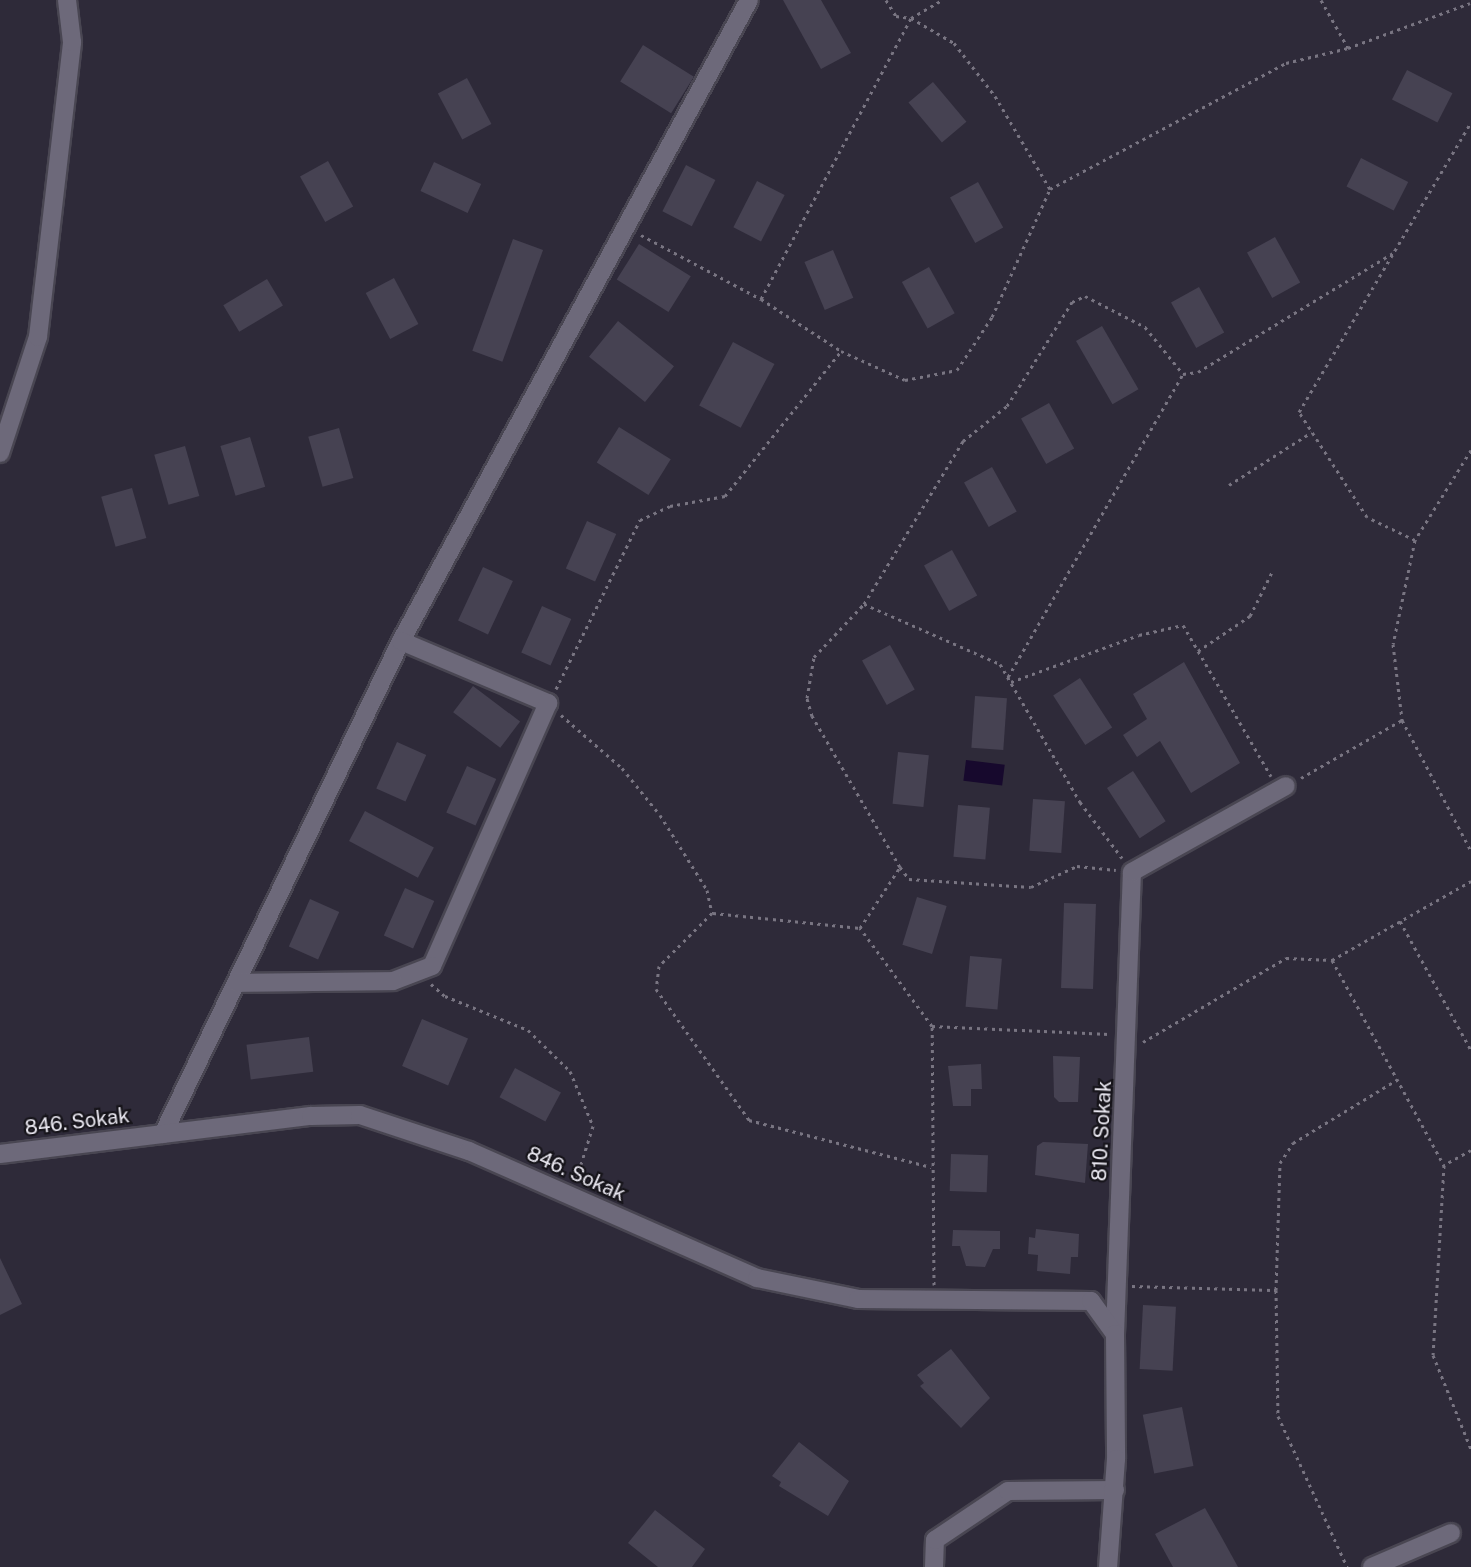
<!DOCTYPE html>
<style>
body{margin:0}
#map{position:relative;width:1471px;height:1567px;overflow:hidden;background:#2e2a39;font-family:"Public Sans",sans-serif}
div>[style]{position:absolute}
.water>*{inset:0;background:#17092d;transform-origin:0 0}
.building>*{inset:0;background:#464252;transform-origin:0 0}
.path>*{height:3px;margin-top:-1.5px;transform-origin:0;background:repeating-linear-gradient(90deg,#797582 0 3px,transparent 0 7.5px)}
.roads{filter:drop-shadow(2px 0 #494652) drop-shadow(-2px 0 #494652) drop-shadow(0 2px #494652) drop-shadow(0 -2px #494652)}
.street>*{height:18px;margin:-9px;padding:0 9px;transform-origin:9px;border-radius:9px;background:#6d697a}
.secondary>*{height:18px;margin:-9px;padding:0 9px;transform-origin:9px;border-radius:9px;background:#6d697a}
span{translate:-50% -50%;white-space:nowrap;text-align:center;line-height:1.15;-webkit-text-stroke:4.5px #16141a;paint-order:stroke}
.street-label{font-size:20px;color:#ebe9f2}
</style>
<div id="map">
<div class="water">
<i style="left:966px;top:760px;width:39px;height:21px;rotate:7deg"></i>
</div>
<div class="building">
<i style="clip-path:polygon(783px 0,821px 0,851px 53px,821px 69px)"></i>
<i style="left:643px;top:45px;width:60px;height:43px;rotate:32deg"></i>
<i style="left:1407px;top:70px;width:51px;height:33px;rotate:27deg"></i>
<i style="left:467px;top:78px;width:52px;height:33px;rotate:62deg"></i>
<i style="left:933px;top:82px;width:52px;height:32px;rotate:50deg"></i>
<i style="left:1361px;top:158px;width:53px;height:32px;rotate:27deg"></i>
<i style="left:328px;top:161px;width:52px;height:32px;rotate:61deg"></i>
<i style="left:434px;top:162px;width:52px;height:32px;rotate:25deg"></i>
<i style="left:686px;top:165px;width:33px;height:52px;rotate:27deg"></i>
<i style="left:757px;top:181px;width:31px;height:52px;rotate:27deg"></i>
<i style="left:978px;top:182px;width:52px;height:32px;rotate:61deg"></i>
<i style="left:1275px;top:237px;width:52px;height:32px;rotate:61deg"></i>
<i style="left:513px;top:239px;width:32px;height:119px;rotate:20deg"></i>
<i style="left:639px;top:244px;width:61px;height:42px;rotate:32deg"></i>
<i style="left:833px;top:250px;width:52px;height:31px;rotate:67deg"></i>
<i style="left:929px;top:267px;width:53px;height:31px;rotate:61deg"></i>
<i style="left:394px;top:278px;width:52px;height:32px;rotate:62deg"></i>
<i style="left:267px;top:279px;width:31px;height:51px;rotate:59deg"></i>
<i style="left:1199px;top:287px;width:52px;height:32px;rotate:61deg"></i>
<i style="left:618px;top:321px;width:72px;height:46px;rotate:39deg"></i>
<i style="left:1102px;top:326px;width:73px;height:30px;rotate:60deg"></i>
<i style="left:733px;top:342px;width:47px;height:72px;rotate:28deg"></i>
<i style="left:1049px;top:403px;width:52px;height:32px;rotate:61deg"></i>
<i style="left:619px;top:427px;width:61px;height:42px;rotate:32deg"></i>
<i style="left:339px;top:428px;width:52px;height:32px;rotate:74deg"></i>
<i style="left:250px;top:437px;width:52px;height:31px;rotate:73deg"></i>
<i style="left:185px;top:446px;width:52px;height:32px;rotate:74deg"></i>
<i style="left:992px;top:467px;width:51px;height:32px;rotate:61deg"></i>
<i style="left:132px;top:488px;width:52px;height:32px;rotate:74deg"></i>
<i style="left:587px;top:521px;width:32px;height:52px;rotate:24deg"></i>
<i style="left:952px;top:550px;width:52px;height:32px;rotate:61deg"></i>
<i style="left:483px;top:567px;width:33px;height:59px;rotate:25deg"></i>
<i style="left:542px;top:606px;width:32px;height:51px;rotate:24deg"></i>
<i style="left:890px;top:645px;width:51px;height:32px;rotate:61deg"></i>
<i style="clip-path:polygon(1184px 662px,1240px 763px,1191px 793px,1160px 741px,1137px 757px,1123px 735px,1147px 719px,1133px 694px)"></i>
<i style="left:1080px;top:678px;width:59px;height:32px;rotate:57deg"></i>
<i style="left:473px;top:686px;width:59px;height:33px;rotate:37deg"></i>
<i style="left:975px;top:696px;width:32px;height:52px;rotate:4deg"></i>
<i style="left:397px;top:742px;width:32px;height:51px;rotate:24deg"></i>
<i style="left:898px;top:752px;width:31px;height:52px;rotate:6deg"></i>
<i style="left:467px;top:766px;width:32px;height:51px;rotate:24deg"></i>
<i style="left:1133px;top:771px;width:60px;height:31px;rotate:57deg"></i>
<i style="left:1033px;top:799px;width:32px;height:52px;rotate:4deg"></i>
<i style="left:958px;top:805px;width:32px;height:52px;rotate:5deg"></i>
<i style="left:365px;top:811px;width:78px;height:34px;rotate:28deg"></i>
<i style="left:405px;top:888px;width:32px;height:52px;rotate:24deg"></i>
<i style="left:917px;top:897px;width:31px;height:50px;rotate:17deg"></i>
<i style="left:310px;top:899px;width:32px;height:52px;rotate:24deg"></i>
<i style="left:1064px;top:903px;width:32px;height:85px;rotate:2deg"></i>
<i style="left:970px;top:956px;width:32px;height:51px;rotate:5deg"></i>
<i style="left:422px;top:1019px;width:50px;height:51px;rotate:23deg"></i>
<i style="left:309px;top:1037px;width:35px;height:63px;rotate:83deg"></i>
<i style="clip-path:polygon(1053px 1056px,1080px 1057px,1078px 1102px,1059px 1102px,1054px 1097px)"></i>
<i style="clip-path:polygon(981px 1064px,982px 1089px,971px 1089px,971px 1106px,953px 1106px,948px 1066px)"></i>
<i style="left:515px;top:1068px;width:52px;height:33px;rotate:28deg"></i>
<i style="clip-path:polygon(1043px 1142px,1088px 1144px,1085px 1183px,1035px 1175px,1037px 1146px)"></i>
<i style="left:951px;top:1154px;width:37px;height:37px;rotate:2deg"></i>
<i style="clip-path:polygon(1036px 1229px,1079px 1234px,1078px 1257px,1071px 1257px,1070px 1274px,1037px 1271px,1038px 1255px,1028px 1254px,1029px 1237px,1035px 1238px)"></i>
<i style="clip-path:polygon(953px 1230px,1000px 1231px,1000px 1249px,993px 1249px,985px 1267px,966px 1266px,960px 1246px,952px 1246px)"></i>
<i style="clip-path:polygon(0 1258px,22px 1304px,0 1315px)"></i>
<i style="left:1143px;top:1305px;width:33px;height:64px;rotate:3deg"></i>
<i style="clip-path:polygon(951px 1349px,990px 1398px,961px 1428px,920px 1386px,924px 1383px,917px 1375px)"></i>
<i style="left:1182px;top:1407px;width:60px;height:40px;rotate:79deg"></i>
<i style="clip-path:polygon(799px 1442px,849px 1481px,828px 1516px,779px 1486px,781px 1482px,772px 1476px)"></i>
<i style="clip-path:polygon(1205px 1508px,1222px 1538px,1238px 1567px,1173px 1567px,1155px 1534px)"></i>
<i style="clip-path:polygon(655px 1510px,705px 1549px,692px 1567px,658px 1567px,628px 1543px)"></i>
</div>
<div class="path">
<i style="left:886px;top:0;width:19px;rotate:58deg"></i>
<i style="left:896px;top:16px;width:15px;rotate:8deg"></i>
<i style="left:911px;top:18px;width:36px;rotate:-30deg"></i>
<i style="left:1321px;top:0;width:55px;rotate:60.6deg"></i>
<i style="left:1348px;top:48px;width:130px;rotate:-20.2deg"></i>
<i style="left:641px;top:235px;width:136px;rotate:28.1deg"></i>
<i style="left:761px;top:299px;width:319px;rotate:-61.9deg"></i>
<i style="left:911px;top:18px;width:50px;rotate:30.2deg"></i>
<i style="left:954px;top:43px;width:67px;rotate:52.3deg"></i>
<i style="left:995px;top:96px;width:108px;rotate:59.4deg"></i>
<i style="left:1050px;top:189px;width:268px;rotate:-28.1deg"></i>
<i style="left:1286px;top:63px;width:64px;rotate:-13.6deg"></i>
<i style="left:761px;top:299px;width:95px;rotate:33deg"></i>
<i style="left:841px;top:351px;width:70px;rotate:24.4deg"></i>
<i style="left:905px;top:380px;width:53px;rotate:-10.9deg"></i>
<i style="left:957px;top:370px;width:64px;rotate:-56.6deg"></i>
<i style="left:992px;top:317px;width:141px;rotate:-65.6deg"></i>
<i style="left:1183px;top:374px;width:15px;rotate:-8deg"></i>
<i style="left:1198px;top:372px;width:228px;rotate:-31.4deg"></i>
<i style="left:1471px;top:450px;width:106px;rotate:121.9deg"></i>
<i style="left:1415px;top:540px;width:106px;rotate:101.9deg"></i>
<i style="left:1393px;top:644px;width:77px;rotate:83.2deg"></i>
<i style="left:1402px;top:720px;width:148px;rotate:62.2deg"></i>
<i style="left:1229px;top:485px;width:98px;rotate:-32.6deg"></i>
<i style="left:1415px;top:540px;width:53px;rotate:-154.4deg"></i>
<i style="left:1367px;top:517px;width:125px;rotate:-122.9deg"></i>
<i style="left:1299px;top:412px;width:337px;rotate:-59.3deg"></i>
<i style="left:864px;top:604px;width:149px;rotate:23.8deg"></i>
<i style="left:1000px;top:664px;width:160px;rotate:59.9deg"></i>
<i style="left:1080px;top:802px;width:70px;rotate:53.1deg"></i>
<i style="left:1198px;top:651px;width:63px;rotate:-33.9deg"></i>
<i style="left:1250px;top:616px;width:51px;rotate:-63.4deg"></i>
<i style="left:1008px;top:677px;width:350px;rotate:-60deg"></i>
<i style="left:1011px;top:682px;width:136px;rotate:-20.2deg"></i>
<i style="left:1139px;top:635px;width:45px;rotate:-12.8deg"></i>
<i style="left:1183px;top:625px;width:175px;rotate:59.8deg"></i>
<i style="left:556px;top:689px;width:189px;rotate:-63.6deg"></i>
<i style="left:640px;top:520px;width:33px;rotate:-25deg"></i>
<i style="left:670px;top:506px;width:56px;rotate:-10.3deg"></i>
<i style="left:725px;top:496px;width:186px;rotate:-51.3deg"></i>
<i style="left:561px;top:715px;width:81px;rotate:41deg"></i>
<i style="left:622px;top:768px;width:60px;rotate:51deg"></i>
<i style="left:660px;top:815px;width:89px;rotate:57.9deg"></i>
<i style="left:707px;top:890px;width:24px;rotate:78deg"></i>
<i style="left:712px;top:913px;width:75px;rotate:135deg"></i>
<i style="left:659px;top:966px;width:23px;rotate:97deg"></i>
<i style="left:656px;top:989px;width:161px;rotate:54.6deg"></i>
<i style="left:749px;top:1120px;width:188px;rotate:14.5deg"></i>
<i style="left:1301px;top:778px;width:116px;rotate:-29.9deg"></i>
<i style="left:900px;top:867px;width:175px;rotate:-120.2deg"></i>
<i style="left:812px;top:716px;width:19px;rotate:-106deg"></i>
<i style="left:807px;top:698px;width:42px;rotate:-80.3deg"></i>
<i style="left:814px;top:657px;width:73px;rotate:-46.7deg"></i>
<i style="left:864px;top:604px;width:191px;rotate:-58.7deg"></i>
<i style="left:963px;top:441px;width:56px;rotate:-38.5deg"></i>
<i style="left:1007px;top:406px;width:123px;rotate:-58deg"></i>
<i style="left:1072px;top:302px;width:14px;rotate:-25deg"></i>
<i style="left:1085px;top:296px;width:68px;rotate:27.3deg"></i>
<i style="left:1145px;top:327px;width:60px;rotate:51deg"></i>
<i style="left:713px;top:913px;width:148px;rotate:5.8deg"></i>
<i style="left:1400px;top:921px;width:147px;rotate:61.2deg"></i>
<i style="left:1332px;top:960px;width:160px;rotate:-29.6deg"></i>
<i style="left:431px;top:984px;width:18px;rotate:41deg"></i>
<i style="left:445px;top:996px;width:90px;rotate:22.3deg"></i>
<i style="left:528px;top:1030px;width:59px;rotate:44.3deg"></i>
<i style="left:570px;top:1071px;width:60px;rotate:67.3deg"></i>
<i style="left:593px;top:1126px;width:57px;rotate:107.5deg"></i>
<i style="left:932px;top:1026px;width:177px;rotate:2.6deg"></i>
<i style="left:1143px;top:1042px;width:166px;rotate:-30.4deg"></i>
<i style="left:1286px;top:958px;width:46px;rotate:2.5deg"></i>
<i style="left:1332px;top:960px;width:234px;rotate:61.4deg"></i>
<i style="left:1471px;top:1150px;width:31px;rotate:151deg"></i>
<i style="left:1444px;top:1165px;width:190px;rotate:93.3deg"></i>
<i style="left:1433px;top:1355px;width:101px;rotate:68deg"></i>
<i style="left:934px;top:1285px;width:259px;rotate:-90.4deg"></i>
<i style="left:932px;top:1026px;width:122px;rotate:-126.3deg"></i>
<i style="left:860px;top:928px;width:73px;rotate:-56.7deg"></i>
<i style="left:900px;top:867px;width:15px;rotate:53deg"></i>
<i style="left:909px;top:879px;width:122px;rotate:3.8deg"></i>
<i style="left:1031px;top:887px;width:51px;rotate:-24.5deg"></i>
<i style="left:1077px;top:866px;width:39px;rotate:6deg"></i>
<i style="left:1132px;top:1286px;width:144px;rotate:1.6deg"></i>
<i style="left:1276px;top:1290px;width:126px;rotate:89.1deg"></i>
<i style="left:1278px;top:1416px;width:166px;rotate:65.4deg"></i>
<i style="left:1276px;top:1290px;width:127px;rotate:-88.2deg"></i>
<i style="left:1280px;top:1163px;width:24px;rotate:-57deg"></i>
<i style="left:1293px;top:1143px;width:125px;rotate:-31.3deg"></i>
</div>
<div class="roads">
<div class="street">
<i style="left:0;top:453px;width:122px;rotate:-71.9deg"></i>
<i style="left:38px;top:337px;width:297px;rotate:-83.4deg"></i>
<i style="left:72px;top:42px;width:42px;rotate:-96.8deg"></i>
<i style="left:401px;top:641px;width:729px;rotate:-61.5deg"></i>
<i style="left:163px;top:1134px;width:547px;rotate:-64.23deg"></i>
<i style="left:401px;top:641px;width:160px;rotate:22.9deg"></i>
<i style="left:548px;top:703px;width:287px;rotate:113.8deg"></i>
<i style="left:432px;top:966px;width:42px;rotate:159deg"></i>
<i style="left:393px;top:981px;width:157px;rotate:179.3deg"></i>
<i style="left:1115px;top:1334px;width:462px;rotate:-87.9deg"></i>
<i style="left:1132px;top:872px;width:176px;rotate:-29.2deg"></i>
<i style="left:934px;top:1567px;width:27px;rotate:-88deg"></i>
<i style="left:935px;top:1540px;width:88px;rotate:-33.9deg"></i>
<i style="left:1008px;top:1491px;width:107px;rotate:-0.5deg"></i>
<i style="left:1372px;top:1567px;width:86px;rotate:-23.3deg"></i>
</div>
<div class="secondary">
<i style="left:0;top:1154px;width:313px;rotate:-7deg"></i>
<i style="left:311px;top:1116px;width:49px;rotate:-1.2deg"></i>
<i style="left:360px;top:1115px;width:115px;rotate:18.3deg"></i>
<i style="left:469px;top:1151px;width:315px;rotate:23.8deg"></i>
<i style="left:757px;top:1278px;width:103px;rotate:11.7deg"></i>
<i style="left:858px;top:1299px;width:233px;rotate:0.5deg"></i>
<i style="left:1091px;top:1301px;width:41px;rotate:54deg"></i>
<i style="left:1115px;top:1334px;width:125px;rotate:89.5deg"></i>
<i style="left:1116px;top:1459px;width:108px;rotate:94.2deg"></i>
</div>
</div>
<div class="street-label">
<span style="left:77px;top:1122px;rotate:-7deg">846. Sokak</span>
<span style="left:1102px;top:1131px;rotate:-87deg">810. Sokak</span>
<span style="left:576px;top:1174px;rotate:24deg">846. Sokak</span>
</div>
</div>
